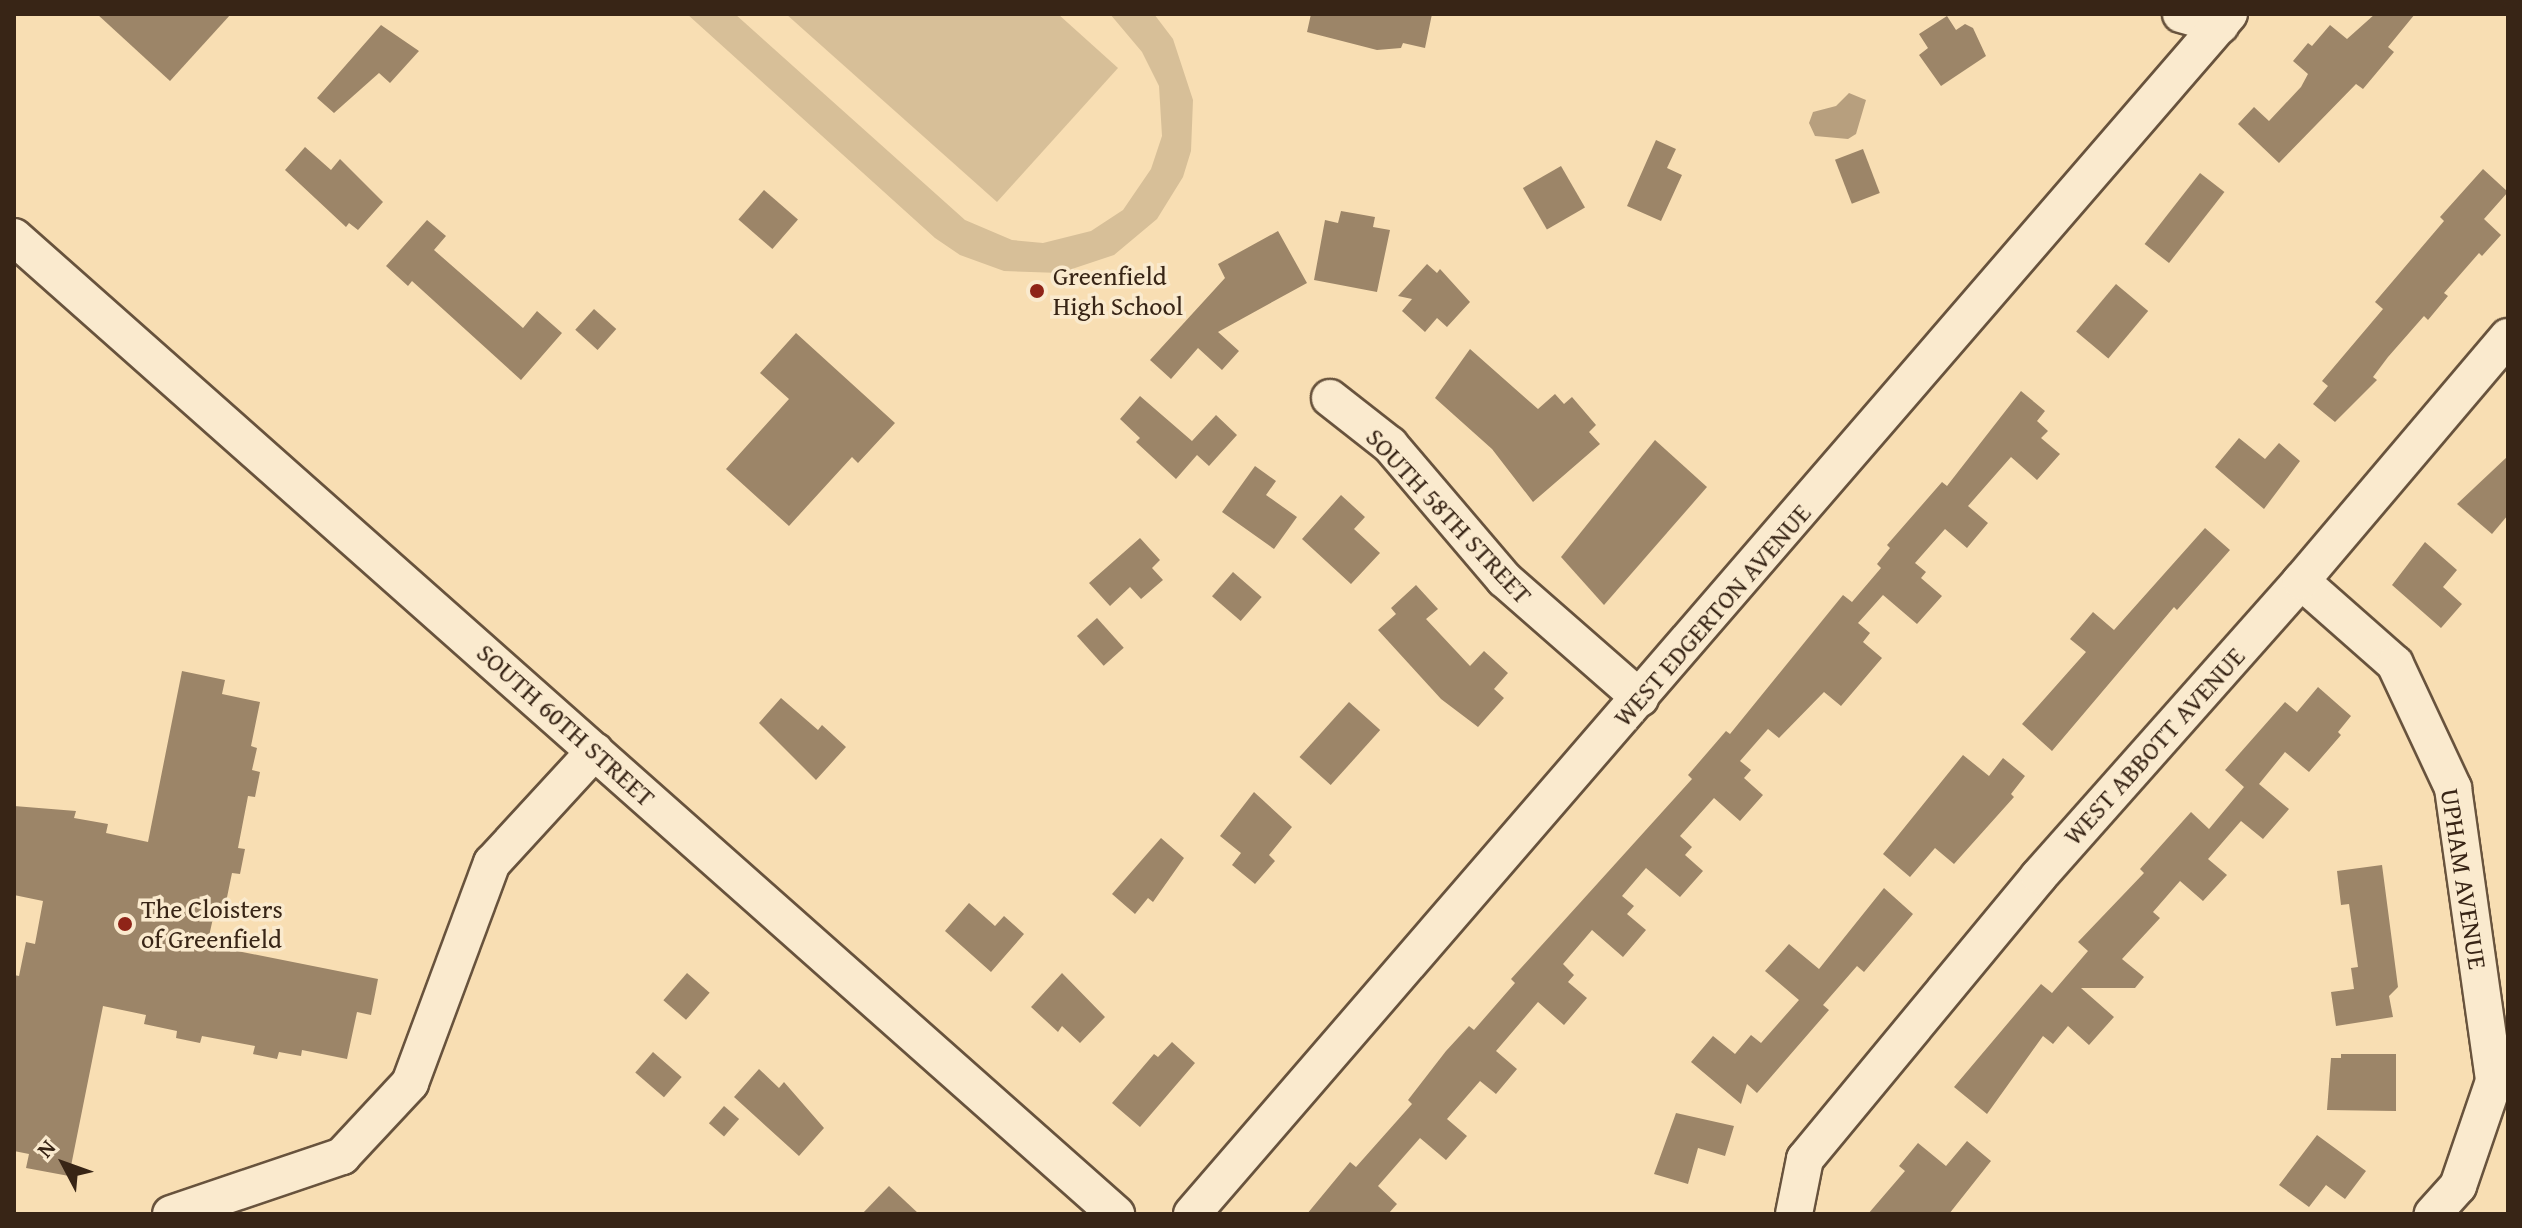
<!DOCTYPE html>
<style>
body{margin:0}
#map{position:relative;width:2522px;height:1228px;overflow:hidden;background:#f8deb3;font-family:"Gentium Book Plus",serif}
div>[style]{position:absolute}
.green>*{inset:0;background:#d7bf98}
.water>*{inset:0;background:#b79f7e}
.building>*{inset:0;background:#9c8568;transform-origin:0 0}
.roads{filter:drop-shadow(2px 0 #68533d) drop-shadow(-2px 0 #68533d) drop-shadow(0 2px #68533d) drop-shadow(0 -2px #68533d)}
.minor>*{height:36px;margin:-18px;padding:0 18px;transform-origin:18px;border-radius:18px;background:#faeace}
.dots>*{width:22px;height:22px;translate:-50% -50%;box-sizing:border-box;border:4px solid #faeace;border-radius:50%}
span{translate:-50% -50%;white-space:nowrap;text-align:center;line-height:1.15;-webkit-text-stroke:7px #faeace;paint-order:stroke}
.poi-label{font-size:26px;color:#382516}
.left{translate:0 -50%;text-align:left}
.street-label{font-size:26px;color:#382516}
.frame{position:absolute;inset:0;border:16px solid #382516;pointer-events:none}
.north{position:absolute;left:24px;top:1124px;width:80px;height:80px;-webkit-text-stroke:6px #faeace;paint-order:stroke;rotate:311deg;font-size:22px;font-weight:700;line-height:32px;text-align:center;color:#382516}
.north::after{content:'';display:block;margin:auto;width:28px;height:36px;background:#382516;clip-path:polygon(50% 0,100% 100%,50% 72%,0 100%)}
</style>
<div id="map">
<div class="green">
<i style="clip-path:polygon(687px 14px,735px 14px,965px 220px,1012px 240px,1043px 243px,1091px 231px,1123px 210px,1151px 169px,1162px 136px,1159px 86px,1142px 52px,1110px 14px,1154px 14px,1173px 39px,1193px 100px,1191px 151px,1183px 177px,1157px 219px,1114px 255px,1060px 273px,1004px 271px,960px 255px,935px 238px)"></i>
<i style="clip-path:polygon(786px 14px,1058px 14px,1118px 68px,997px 202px)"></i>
</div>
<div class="water">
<i style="clip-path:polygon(1849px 93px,1866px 100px,1856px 134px,1848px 139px,1815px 136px,1809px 123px,1813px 112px,1836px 106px)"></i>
</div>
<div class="building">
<i style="clip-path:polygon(97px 14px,231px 14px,170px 81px)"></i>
<i style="clip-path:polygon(1311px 14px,1432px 14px,1425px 48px,1403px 43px,1401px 48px,1377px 50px,1307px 32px)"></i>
<i style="clip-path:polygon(2375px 14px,2415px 14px,2388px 47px,2394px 52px,2363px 89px,2356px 84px,2279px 163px,2238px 124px,2254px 107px,2269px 121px,2301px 87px,2308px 74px,2293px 61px,2308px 43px,2312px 46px,2330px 25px,2347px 39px)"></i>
<i style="clip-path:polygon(1947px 16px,1956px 30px,1965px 24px,1973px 28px,1986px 56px,1941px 86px,1919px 55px,1928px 48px,1919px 34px)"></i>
<i style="clip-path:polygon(381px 25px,419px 51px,390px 83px,379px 73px,334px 113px,317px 98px)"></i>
<i style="clip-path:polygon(1656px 140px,1676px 149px,1667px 168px,1682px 175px,1661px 221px,1627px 206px)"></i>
<i style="clip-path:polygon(305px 147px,331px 170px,340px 159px,383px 202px,358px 230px,349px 223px,346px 227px,285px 170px)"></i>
<i style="left:1863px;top:149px;width:47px;height:30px;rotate:69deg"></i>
<i style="left:1561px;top:166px;width:48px;height:44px;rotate:60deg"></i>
<i style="clip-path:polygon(2483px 169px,2508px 192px,2484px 219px,2501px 235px,2482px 256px,2479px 253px,2444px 293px,2448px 296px,2428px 320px,2424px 316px,2388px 357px,2373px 377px,2377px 380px,2335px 422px,2313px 404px,2328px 386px,2322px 381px,2383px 309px,2375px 302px,2444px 221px,2440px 217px)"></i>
<i style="left:2200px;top:173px;width:31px;height:90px;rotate:38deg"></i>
<i style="left:764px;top:190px;width:45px;height:39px;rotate:41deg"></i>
<i style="clip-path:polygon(1341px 211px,1375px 217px,1373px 227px,1390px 230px,1377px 292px,1314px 280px,1325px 220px,1338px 223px)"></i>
<i style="clip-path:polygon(427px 220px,446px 236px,434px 250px,523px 328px,537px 311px,562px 333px,521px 380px,412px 281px,408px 286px,386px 266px)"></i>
<i style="clip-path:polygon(1278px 231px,1307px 283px,1218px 332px,1239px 351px,1222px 370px,1198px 348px,1171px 379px,1150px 360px,1225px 278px,1218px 264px)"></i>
<i style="clip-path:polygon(1427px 264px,1437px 273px,1440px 269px,1470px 302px,1447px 327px,1437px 318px,1425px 332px,1402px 311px,1412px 299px,1398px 296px)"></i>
<i style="left:2116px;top:284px;width:42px;height:62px;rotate:40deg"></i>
<i style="left:594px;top:309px;width:30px;height:28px;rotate:42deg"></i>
<i style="clip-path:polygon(796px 333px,895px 423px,858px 463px,852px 457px,789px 526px,726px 469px,789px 399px,760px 373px)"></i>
<i style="clip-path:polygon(1470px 349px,1538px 409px,1555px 394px,1564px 404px,1572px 397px,1596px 425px,1589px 432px,1600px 444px,1533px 502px,1492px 449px,1435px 398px)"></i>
<i style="clip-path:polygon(2021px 391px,2045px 411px,2037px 421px,2048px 431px,2041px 438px,2060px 454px,2037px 480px,2011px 457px,1968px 506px,1988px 523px,1967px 548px,1945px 529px,1915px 563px,1926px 572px,1921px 578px,1942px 596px,1917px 624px,1883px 595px,1858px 623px,1870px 633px,1863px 642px,1882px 658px,1841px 706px,1824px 692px,1779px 738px,1768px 729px,1740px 761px,1751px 770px,1744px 778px,1763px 795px,1740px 821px,1714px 798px,1680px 836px,1692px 847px,1685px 855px,1703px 871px,1680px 897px,1646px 868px,1622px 896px,1634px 906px,1627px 914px,1646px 930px,1623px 957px,1592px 930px,1563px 964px,1574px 975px,1568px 982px,1587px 998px,1564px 1025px,1538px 1002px,1496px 1051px,1517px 1069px,1496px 1094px,1480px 1081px,1447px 1119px,1467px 1136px,1446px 1160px,1420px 1138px,1378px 1186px,1397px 1204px,1388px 1214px,1307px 1214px,1350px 1162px,1356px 1167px,1412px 1104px,1408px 1100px,1446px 1051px,1469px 1026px,1474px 1030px,1515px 983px,1511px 979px,1692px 779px,1688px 775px,1726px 731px,1730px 734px,1843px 595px,1852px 602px,1881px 568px,1877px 564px,1890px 548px,1887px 545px,1942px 482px,1947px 486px)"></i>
<i style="clip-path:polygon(1140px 396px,1192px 441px,1216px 415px,1237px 435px,1209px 466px,1197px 455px,1176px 479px,1136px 442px,1140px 438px,1120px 419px)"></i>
<i style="clip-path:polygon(2239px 438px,2265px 459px,2279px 443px,2300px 461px,2264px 509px,2215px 467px)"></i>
<i style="clip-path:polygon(1655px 440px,1707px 487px,1604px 605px,1561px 557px)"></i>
<i style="clip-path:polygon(2508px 456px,2508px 515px,2492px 534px,2457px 504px)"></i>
<i style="clip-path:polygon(1255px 466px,1276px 481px,1266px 495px,1297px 517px,1274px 549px,1222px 512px)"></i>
<i style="clip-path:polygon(1341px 495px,1365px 517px,1354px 529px,1380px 553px,1351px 584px,1302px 539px)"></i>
<i style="clip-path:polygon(2205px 528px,2230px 550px,2177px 610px,2174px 607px,2052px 751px,2022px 724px,2086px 652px,2070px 639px,2093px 612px,2114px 630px)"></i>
<i style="clip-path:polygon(1140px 538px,1160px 560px,1152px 568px,1163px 580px,1141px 599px,1130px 587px,1110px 606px,1089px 583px)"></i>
<i style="clip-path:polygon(2425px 542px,2457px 570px,2443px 587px,2462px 604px,2441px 628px,2392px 585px)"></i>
<i style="left:1233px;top:572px;width:38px;height:32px;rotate:41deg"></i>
<i style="clip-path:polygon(1416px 585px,1438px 609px,1426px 619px,1470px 666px,1484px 651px,1508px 673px,1494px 689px,1504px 698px,1478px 727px,1441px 699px,1378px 630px,1396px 614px,1391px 608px)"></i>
<i style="left:1097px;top:618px;width:40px;height:27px;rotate:48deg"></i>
<i style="clip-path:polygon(182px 671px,225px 680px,222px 694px,260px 702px,251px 746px,257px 748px,252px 770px,260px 772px,255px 797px,248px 796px,238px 848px,245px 849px,240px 874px,232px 873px,225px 907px,216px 905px,207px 945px,378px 979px,371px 1015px,357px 1012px,347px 1059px,302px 1050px,301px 1056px,279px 1052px,277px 1059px,253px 1054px,255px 1046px,202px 1036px,200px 1043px,176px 1038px,177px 1031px,144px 1024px,146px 1015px,103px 1006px,69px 1176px,26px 1168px,29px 1154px,14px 1151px,14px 975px,19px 976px,26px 942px,35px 944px,43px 901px,14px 895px,14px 806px,76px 811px,74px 818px,108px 824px,106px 833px,148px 842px)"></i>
<i style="clip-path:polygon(2318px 687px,2351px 716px,2338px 732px,2341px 735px,2309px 772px,2285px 752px,2259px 784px,2289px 809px,2263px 839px,2241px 821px,2208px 859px,2227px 875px,2203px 901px,2180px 881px,2153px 912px,2160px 918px,2122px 959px,2144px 977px,2135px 988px,2081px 988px,2114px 1017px,2089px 1045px,2068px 1026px,2053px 1044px,2043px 1036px,1987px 1114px,1954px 1087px,2041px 984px,2052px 993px,2088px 951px,2078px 942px,2144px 873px,2140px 869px,2191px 812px,2209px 829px,2244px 787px,2225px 770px,2285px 702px,2297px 712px)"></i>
<i style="clip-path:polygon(781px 698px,818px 730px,822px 725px,846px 747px,816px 780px,759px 723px)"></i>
<i style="left:1349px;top:702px;width:42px;height:74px;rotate:42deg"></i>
<i style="clip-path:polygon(1963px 755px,1989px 776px,2003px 758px,2025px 776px,2011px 794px,2014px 797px,1954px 864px,1935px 848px,1910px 877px,1883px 854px)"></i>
<i style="clip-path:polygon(1254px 792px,1292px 827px,1269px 855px,1275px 861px,1255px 884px,1232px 865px,1241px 853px,1220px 836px)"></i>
<i style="clip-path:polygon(1161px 838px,1184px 858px,1153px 902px,1148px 898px,1135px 914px,1112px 894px)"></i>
<i style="clip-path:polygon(2382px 865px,2398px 987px,2389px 996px,2393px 1017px,2336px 1026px,2331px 992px,2354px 989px,2351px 968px,2358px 967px,2349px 904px,2341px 905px,2337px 871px)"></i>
<i style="clip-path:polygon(1884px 888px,1913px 914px,1864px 972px,1857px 966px,1823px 1005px,1829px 1010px,1757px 1093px,1747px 1084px,1741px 1104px,1691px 1062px,1713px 1036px,1735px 1054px,1751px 1035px,1761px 1043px,1799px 1000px,1765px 971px,1789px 944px,1819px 969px)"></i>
<i style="clip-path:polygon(969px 903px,995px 926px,1004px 916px,1024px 934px,991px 972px,945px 931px)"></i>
<i style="left:687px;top:973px;width:30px;height:36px;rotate:41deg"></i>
<i style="clip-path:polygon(1062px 973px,1105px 1017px,1080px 1043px,1062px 1026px,1058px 1032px,1031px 1007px)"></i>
<i style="clip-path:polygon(1172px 1042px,1195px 1063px,1140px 1127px,1112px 1103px,1154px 1054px,1158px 1057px)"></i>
<i style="left:653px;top:1052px;width:38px;height:27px;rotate:41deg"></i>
<i style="clip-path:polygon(2341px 1054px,2396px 1054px,2396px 1111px,2327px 1110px,2331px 1058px,2341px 1058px)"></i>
<i style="clip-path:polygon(759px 1069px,779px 1088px,784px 1082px,824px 1128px,799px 1156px,734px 1097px)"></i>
<i style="left:724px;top:1106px;width:20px;height:23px;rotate:41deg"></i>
<i style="clip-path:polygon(1676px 1113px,1734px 1126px,1725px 1156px,1698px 1148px,1688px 1184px,1654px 1174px)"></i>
<i style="clip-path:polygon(2317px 1135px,2366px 1171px,2345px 1199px,2326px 1185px,2309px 1207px,2279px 1185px)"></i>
<i style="clip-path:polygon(1967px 1141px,1991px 1161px,1949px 1214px,1868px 1214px,1905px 1171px,1899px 1166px,1918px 1143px,1946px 1166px)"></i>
<i style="clip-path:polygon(889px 1186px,919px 1214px,862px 1214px)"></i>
</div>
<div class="roads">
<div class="minor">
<i style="left:2181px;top:14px;width:41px;rotate:15.8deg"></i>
<i style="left:14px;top:237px;width:1473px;rotate:41.56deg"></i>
<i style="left:1330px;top:398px;width:76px;rotate:38.1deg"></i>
<i style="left:1390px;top:445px;width:176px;rotate:49.6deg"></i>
<i style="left:1504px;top:579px;width:181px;rotate:41.2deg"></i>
<i style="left:2301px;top:581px;width:125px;rotate:41.4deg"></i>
<i style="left:2395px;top:664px;width:137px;rotate:64.9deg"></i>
<i style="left:2453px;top:788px;width:296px;rotate:82deg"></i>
<i style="left:2494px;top:1081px;width:111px;rotate:108.9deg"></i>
<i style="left:2458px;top:1186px;width:38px;rotate:132deg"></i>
<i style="left:171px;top:1214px;width:181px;rotate:-18.7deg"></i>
<i style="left:342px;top:1156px;width:100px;rotate:-47deg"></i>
<i style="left:410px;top:1083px;width:235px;rotate:-69.6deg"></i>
<i style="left:492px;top:863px;width:152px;rotate:-47.4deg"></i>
<i style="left:1192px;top:1214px;width:1586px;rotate:-49.17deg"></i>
<i style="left:1794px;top:1214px;width:56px;rotate:-78.7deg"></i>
<i style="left:1805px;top:1159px;width:367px;rotate:-50.4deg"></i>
<i style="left:2039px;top:876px;width:395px;rotate:-48.4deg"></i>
<i style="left:2301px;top:581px;width:320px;rotate:-49.7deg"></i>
</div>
</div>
<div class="dots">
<i style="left:1037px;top:291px;background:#8f2418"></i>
<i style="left:125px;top:924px;background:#8f2418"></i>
</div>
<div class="poi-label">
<span class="left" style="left:1053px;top:291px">Greenfield<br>High School</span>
<span class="left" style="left:141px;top:924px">The Cloisters<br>of Greenfield</span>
</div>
<div class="street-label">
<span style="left:1449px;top:516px;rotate:47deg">SOUTH 58TH STREET</span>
<span style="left:1712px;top:615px;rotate:-49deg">WEST EDGERTON AVENUE</span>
<span style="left:566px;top:725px;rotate:42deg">SOUTH 60TH STREET</span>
<span style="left:2154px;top:746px;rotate:-48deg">WEST ABBOTT AVENUE</span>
<span style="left:2464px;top:879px;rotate:81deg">UPHAM AVENUE</span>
</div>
<div class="frame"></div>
<div class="north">N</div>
</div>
